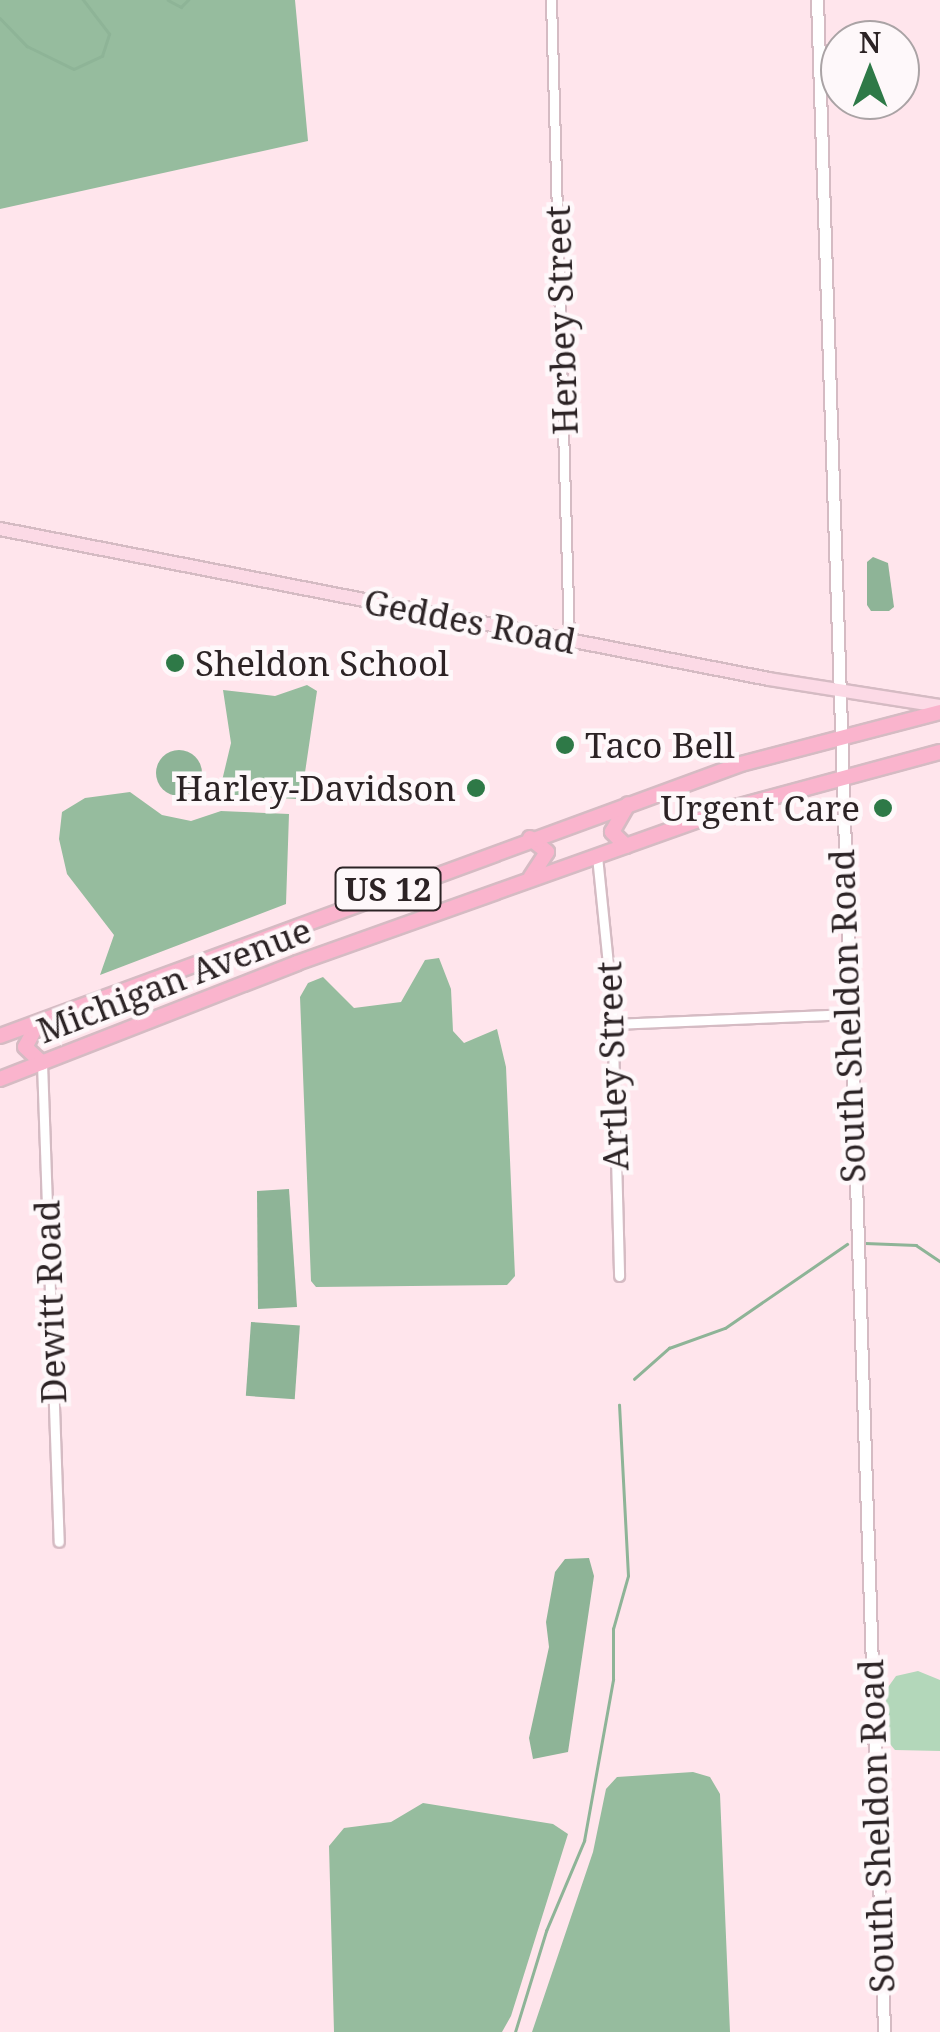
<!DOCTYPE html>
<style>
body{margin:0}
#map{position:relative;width:940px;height:2032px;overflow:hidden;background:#ffe5ec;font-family:"Noto Serif",serif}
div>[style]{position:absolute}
.green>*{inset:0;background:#b3d7ba}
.forest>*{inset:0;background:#96bc9e}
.water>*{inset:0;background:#8eb497;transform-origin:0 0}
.round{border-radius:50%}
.stream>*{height:2.5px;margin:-1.25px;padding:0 1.25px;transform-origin:1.25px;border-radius:1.25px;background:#8eb497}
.roads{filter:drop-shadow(2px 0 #d5bbc3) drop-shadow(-2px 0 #d5bbc3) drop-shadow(0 2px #d5bbc3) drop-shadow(0 -2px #d5bbc3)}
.minor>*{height:9px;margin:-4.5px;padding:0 4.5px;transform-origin:4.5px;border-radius:4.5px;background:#fff}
.tertiary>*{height:11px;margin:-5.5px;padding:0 5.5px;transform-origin:5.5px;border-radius:5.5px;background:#fff}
.secondary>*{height:12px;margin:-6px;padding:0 6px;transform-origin:6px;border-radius:6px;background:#fcdae6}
.primary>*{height:14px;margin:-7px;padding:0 7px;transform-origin:7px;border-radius:7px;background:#fab4cd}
.dots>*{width:28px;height:28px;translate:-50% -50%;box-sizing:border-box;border:5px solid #fef8fa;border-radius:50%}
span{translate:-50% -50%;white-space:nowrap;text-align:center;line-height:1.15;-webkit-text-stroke:9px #fef8fa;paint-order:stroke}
.shield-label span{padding:2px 8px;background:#fef8fa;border:2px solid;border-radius:8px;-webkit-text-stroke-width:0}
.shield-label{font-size:32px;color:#2c2325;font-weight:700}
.street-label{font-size:35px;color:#2c2325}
.poi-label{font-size:35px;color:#2c2325}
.left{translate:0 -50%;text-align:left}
.right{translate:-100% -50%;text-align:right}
.north{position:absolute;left:820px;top:20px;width:100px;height:100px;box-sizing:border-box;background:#fef8fa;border:2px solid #aaa3a5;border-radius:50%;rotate:0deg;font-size:28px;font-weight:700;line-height:40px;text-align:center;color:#2c2325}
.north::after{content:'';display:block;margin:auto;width:35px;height:45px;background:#2e7947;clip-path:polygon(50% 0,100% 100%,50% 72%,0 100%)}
</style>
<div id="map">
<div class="green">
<i style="clip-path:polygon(918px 1671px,940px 1680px,940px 1751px,895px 1750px,885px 1738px,886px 1690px,896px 1676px)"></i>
</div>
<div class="forest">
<i style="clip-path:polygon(0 0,295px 0,308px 141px,0 209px)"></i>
<i style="clip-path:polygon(307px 685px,317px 691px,302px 793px,296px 799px,227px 795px,221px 785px,231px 743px,223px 690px,275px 696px)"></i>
<i style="clip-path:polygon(130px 792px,162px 815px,191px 821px,221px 811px,289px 814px,286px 904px,100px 975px,114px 935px,67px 874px,59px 839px,62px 812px,85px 798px)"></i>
<i style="clip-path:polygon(439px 958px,451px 989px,453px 1031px,464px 1043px,497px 1029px,506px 1067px,515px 1276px,507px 1285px,316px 1287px,311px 1281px,300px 997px,308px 983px,323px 977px,354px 1008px,401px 1002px,425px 960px)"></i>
<i style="clip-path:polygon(693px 1772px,710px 1777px,720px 1794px,730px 2032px,532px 2032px,593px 1852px,606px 1789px,617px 1777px)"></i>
<i style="clip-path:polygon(423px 1803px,553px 1824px,568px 1834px,511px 2016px,502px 2032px,334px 2032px,329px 1846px,344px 1828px,391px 1822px)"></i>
</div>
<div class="water">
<i style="clip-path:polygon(873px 557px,888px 563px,894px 607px,889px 611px,871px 611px,867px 605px,867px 562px)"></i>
<i class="round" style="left:156px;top:750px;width:46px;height:46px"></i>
<i style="clip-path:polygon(289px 1189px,297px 1307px,258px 1309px,257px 1191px)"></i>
<i style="left:251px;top:1322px;width:49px;height:74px;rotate:4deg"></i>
<i style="clip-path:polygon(589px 1558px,594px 1576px,568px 1752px,533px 1759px,529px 1738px,549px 1647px,546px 1622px,555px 1572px,565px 1559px)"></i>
</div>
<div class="stream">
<i style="left:168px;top:0;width:15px;rotate:28deg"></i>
<i style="left:181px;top:7px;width:10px;rotate:-45deg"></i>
<i style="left:0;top:18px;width:39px;rotate:46deg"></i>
<i style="left:27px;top:46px;width:52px;rotate:26.1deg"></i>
<i style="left:74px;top:69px;width:31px;rotate:-25deg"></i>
<i style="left:102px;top:56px;width:23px;rotate:-72deg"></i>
<i style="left:109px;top:34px;width:43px;rotate:-127.4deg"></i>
<i style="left:865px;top:1243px;width:51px;rotate:2.2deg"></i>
<i style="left:916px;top:1245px;width:29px;rotate:34deg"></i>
<i style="left:634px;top:1379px;width:47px;rotate:-41.5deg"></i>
<i style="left:669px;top:1348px;width:59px;rotate:-19.7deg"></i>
<i style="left:725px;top:1328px;width:148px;rotate:-34.5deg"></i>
<i style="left:515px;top:2032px;width:106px;rotate:-72.9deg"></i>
<i style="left:546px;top:1931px;width:98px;rotate:-67.1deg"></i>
<i style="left:584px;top:1841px;width:164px;rotate:-79.8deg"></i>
<i style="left:613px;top:1680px;width:51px;rotate:-90deg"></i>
<i style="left:613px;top:1629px;width:55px;rotate:-74.2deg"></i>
<i style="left:628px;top:1576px;width:171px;rotate:-93deg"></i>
</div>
<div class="roads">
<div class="minor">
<i style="left:551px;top:0;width:640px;rotate:88.39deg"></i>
<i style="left:597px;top:856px;width:149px;rotate:84.2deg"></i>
<i style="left:612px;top:1004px;width:272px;rotate:88.5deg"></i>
<i style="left:612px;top:1024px;width:235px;rotate:-2.4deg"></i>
<i style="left:42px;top:1063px;width:479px;rotate:88deg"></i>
</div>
<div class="tertiary">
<i style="left:817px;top:0;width:2033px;rotate:88.11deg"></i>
</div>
<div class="secondary">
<i style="left:0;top:529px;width:783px;rotate:11.04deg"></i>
<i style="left:769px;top:679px;width:173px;rotate:9deg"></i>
</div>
<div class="primary">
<i style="left:530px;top:838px;width:22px;rotate:39deg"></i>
<i style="left:547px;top:852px;width:30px;rotate:123deg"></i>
<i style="left:626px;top:846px;width:20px;rotate:-135deg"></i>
<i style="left:612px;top:832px;width:32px;rotate:-60deg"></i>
<i style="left:38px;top:1023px;width:27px;rotate:118deg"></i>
<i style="left:25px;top:1047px;width:23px;rotate:43deg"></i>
<i style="left:0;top:1036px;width:789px;rotate:-20.16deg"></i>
<i style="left:741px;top:764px;width:206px;rotate:-14.6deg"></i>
<i style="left:0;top:1079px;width:319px;rotate:-21.3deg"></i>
<i style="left:297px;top:963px;width:466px;rotate:-19.6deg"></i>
<i style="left:736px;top:807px;width:211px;rotate:-15.1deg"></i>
</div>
</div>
<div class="dots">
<i style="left:175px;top:663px;background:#2e7947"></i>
<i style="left:565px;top:745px;background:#2e7947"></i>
<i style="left:476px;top:788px;background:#2e7947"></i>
<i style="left:883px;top:808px;background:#2e7947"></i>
</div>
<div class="shield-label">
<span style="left:388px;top:889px">US 12</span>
</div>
<div class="street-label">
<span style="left:561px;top:320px;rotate:-92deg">Herbey Street</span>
<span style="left:470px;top:621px;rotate:11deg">Geddes Road</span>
<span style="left:174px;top:980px;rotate:-21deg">Michigan Avenue</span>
<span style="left:847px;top:1016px;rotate:-92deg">South Sheldon Road</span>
<span style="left:612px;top:1066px;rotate:-92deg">Artley Street</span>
<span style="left:50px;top:1302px;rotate:-92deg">Dewitt Road</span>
<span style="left:876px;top:1826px;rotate:-92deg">South Sheldon Road</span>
</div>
<div class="poi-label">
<span class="left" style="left:195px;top:663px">Sheldon School</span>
<span class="left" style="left:585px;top:745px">Taco Bell</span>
<span class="right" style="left:456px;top:788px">Harley-Davidson</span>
<span class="right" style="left:860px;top:808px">Urgent Care</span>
</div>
<div class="north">N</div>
</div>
